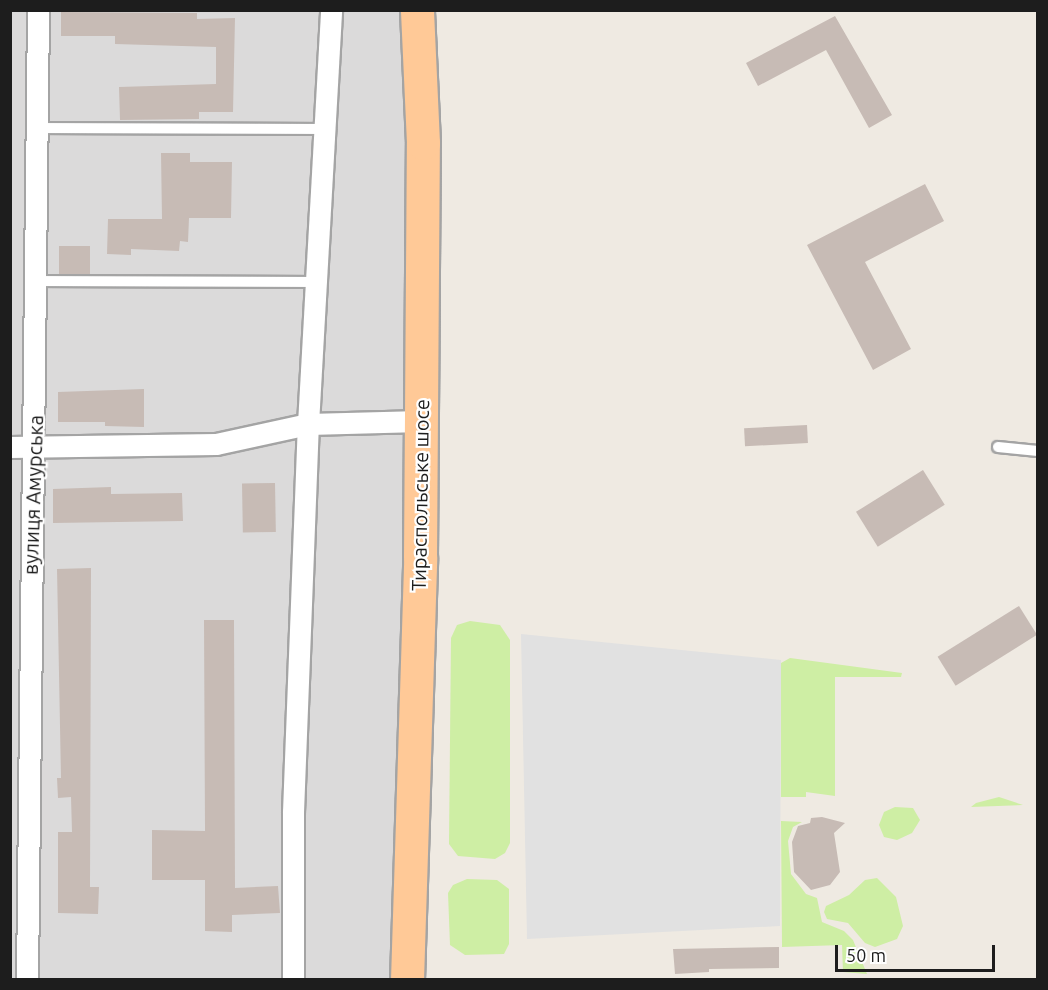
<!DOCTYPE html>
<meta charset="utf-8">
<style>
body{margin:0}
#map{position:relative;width:1048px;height:990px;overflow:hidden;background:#efeae2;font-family:Ubuntu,sans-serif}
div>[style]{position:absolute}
.residential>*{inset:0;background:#dbdada;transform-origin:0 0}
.grass>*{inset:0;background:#ceeea4}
.parking>*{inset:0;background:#e1e1e1}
.building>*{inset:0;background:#c7bbb5;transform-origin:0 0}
.roads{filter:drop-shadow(2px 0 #a4a4a4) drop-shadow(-2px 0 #a4a4a4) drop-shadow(0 2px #a4a4a4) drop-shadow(0 -2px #a4a4a4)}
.service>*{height:10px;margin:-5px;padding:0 5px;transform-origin:5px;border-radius:5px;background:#fff}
.minor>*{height:21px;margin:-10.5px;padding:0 10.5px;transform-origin:10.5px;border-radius:10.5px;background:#fff}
.primary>*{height:33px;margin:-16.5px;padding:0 16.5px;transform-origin:16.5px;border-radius:16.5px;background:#ffc997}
span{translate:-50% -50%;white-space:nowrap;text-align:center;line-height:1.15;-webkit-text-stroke:4.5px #fff;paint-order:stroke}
.street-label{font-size:20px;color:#1d1d1d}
.frame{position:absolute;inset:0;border:12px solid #1d1d1d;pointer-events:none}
.scale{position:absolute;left:835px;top:945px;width:160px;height:27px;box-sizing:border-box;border:3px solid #1d1d1d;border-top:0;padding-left:8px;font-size:18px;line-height:21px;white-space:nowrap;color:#1d1d1d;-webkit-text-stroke:4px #fff;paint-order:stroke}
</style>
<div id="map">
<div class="residential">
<i style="left:10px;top:11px;width:407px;height:968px"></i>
</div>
<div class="grass">
<i style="clip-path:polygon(470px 621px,500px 625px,510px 640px,510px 843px,505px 853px,495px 859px,458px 856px,449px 844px,451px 638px,457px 625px)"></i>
<i style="clip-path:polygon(790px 658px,902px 673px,901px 677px,835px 677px,835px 796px,806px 792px,806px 797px,781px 797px,781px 663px)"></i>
<i style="clip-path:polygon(999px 797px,1023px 805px,971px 807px,976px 803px)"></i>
<i style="clip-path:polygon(895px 807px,913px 808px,920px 820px,912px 833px,897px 840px,884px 837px,879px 825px,884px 812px)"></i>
<i style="clip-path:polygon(781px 821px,802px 822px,793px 827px,788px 841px,791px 874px,806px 894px,817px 898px,822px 922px,844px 931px,853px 940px,867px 974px,843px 972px,842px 945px,782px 947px)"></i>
<i style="clip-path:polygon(877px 878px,896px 897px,903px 926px,897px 939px,875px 947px,865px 943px,848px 923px,827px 919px,824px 912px,826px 906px,849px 895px,865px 880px)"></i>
<i style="clip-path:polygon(467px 879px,497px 880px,509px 889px,509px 944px,504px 954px,465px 955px,450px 945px,448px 893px,453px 885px)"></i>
</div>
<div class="parking">
<i style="clip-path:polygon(521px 634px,781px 660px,780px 926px,527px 939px)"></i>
</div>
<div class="building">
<i style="clip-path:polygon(61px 12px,197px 13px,197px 19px,235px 18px,233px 112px,199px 112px,199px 119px,120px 120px,119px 87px,216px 84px,216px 47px,115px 44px,115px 36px,61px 36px)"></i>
<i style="clip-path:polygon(835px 16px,892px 115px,869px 128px,826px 50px,758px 86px,746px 63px)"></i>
<i style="clip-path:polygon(161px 153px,190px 153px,190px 162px,232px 162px,231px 218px,189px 218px,188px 242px,180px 241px,179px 251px,131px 249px,131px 255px,107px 254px,108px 219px,162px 219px)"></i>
<i style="clip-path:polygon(925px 184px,944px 221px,865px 262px,911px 349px,873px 370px,807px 245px)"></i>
<i style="left:59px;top:246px;width:31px;height:28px"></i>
<i style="clip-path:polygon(144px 389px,144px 427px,105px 426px,105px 422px,58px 422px,58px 392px)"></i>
<i style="left:807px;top:425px;width:18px;height:63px;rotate:87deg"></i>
<i style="left:923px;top:470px;width:41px;height:79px;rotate:58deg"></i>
<i style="left:275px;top:483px;width:49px;height:33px;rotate:89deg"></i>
<i style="clip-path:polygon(111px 487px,111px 494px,182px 493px,183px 521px,53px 523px,53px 489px)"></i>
<i style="clip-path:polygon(91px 568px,90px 887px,99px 887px,98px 914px,58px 913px,58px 832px,72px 832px,71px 797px,58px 798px,57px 778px,61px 778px,57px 569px)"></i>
<i style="left:1019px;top:606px;width:34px;height:96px;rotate:58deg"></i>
<i style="clip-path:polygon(204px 620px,234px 620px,235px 888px,278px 886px,280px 913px,232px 915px,232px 932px,205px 931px,205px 880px,152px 880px,152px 830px,205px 831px)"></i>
<i style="clip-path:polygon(822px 817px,845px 823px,834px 833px,840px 872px,830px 885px,811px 890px,794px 872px,792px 842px,798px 826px,810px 823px,811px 818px)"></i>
<i style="clip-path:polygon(779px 947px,779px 968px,709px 969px,709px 972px,675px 974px,673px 949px)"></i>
</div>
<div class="roads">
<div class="service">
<i style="left:37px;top:128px;width:289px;rotate:0.2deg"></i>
<i style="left:36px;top:281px;width:281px;rotate:0.2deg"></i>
<i style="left:998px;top:447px;width:40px;rotate:5.7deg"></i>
</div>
<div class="minor">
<i style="left:10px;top:447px;width:206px;rotate:-0.8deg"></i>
<i style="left:216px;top:444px;width:94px;rotate:-12.3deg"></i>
<i style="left:308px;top:424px;width:113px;rotate:-1.5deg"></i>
<i style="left:27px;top:980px;width:970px;rotate:-89.35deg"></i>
<i style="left:293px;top:980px;width:168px;rotate:-90deg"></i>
<i style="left:293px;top:812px;width:388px;rotate:-87.8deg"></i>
<i style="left:308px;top:424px;width:415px;rotate:-86.8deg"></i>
</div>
<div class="primary">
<i style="left:407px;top:980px;width:423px;rotate:-88.2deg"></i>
<i style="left:420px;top:557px;width:414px;rotate:-89.6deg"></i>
<i style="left:423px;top:143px;width:133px;rotate:-92.6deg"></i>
</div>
</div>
<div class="street-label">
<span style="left:33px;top:495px;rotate:-88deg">вулиця Амурська</span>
<span style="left:420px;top:495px;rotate:-89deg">Тираспольське шосе</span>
</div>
<div class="frame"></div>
<div class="scale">50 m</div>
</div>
